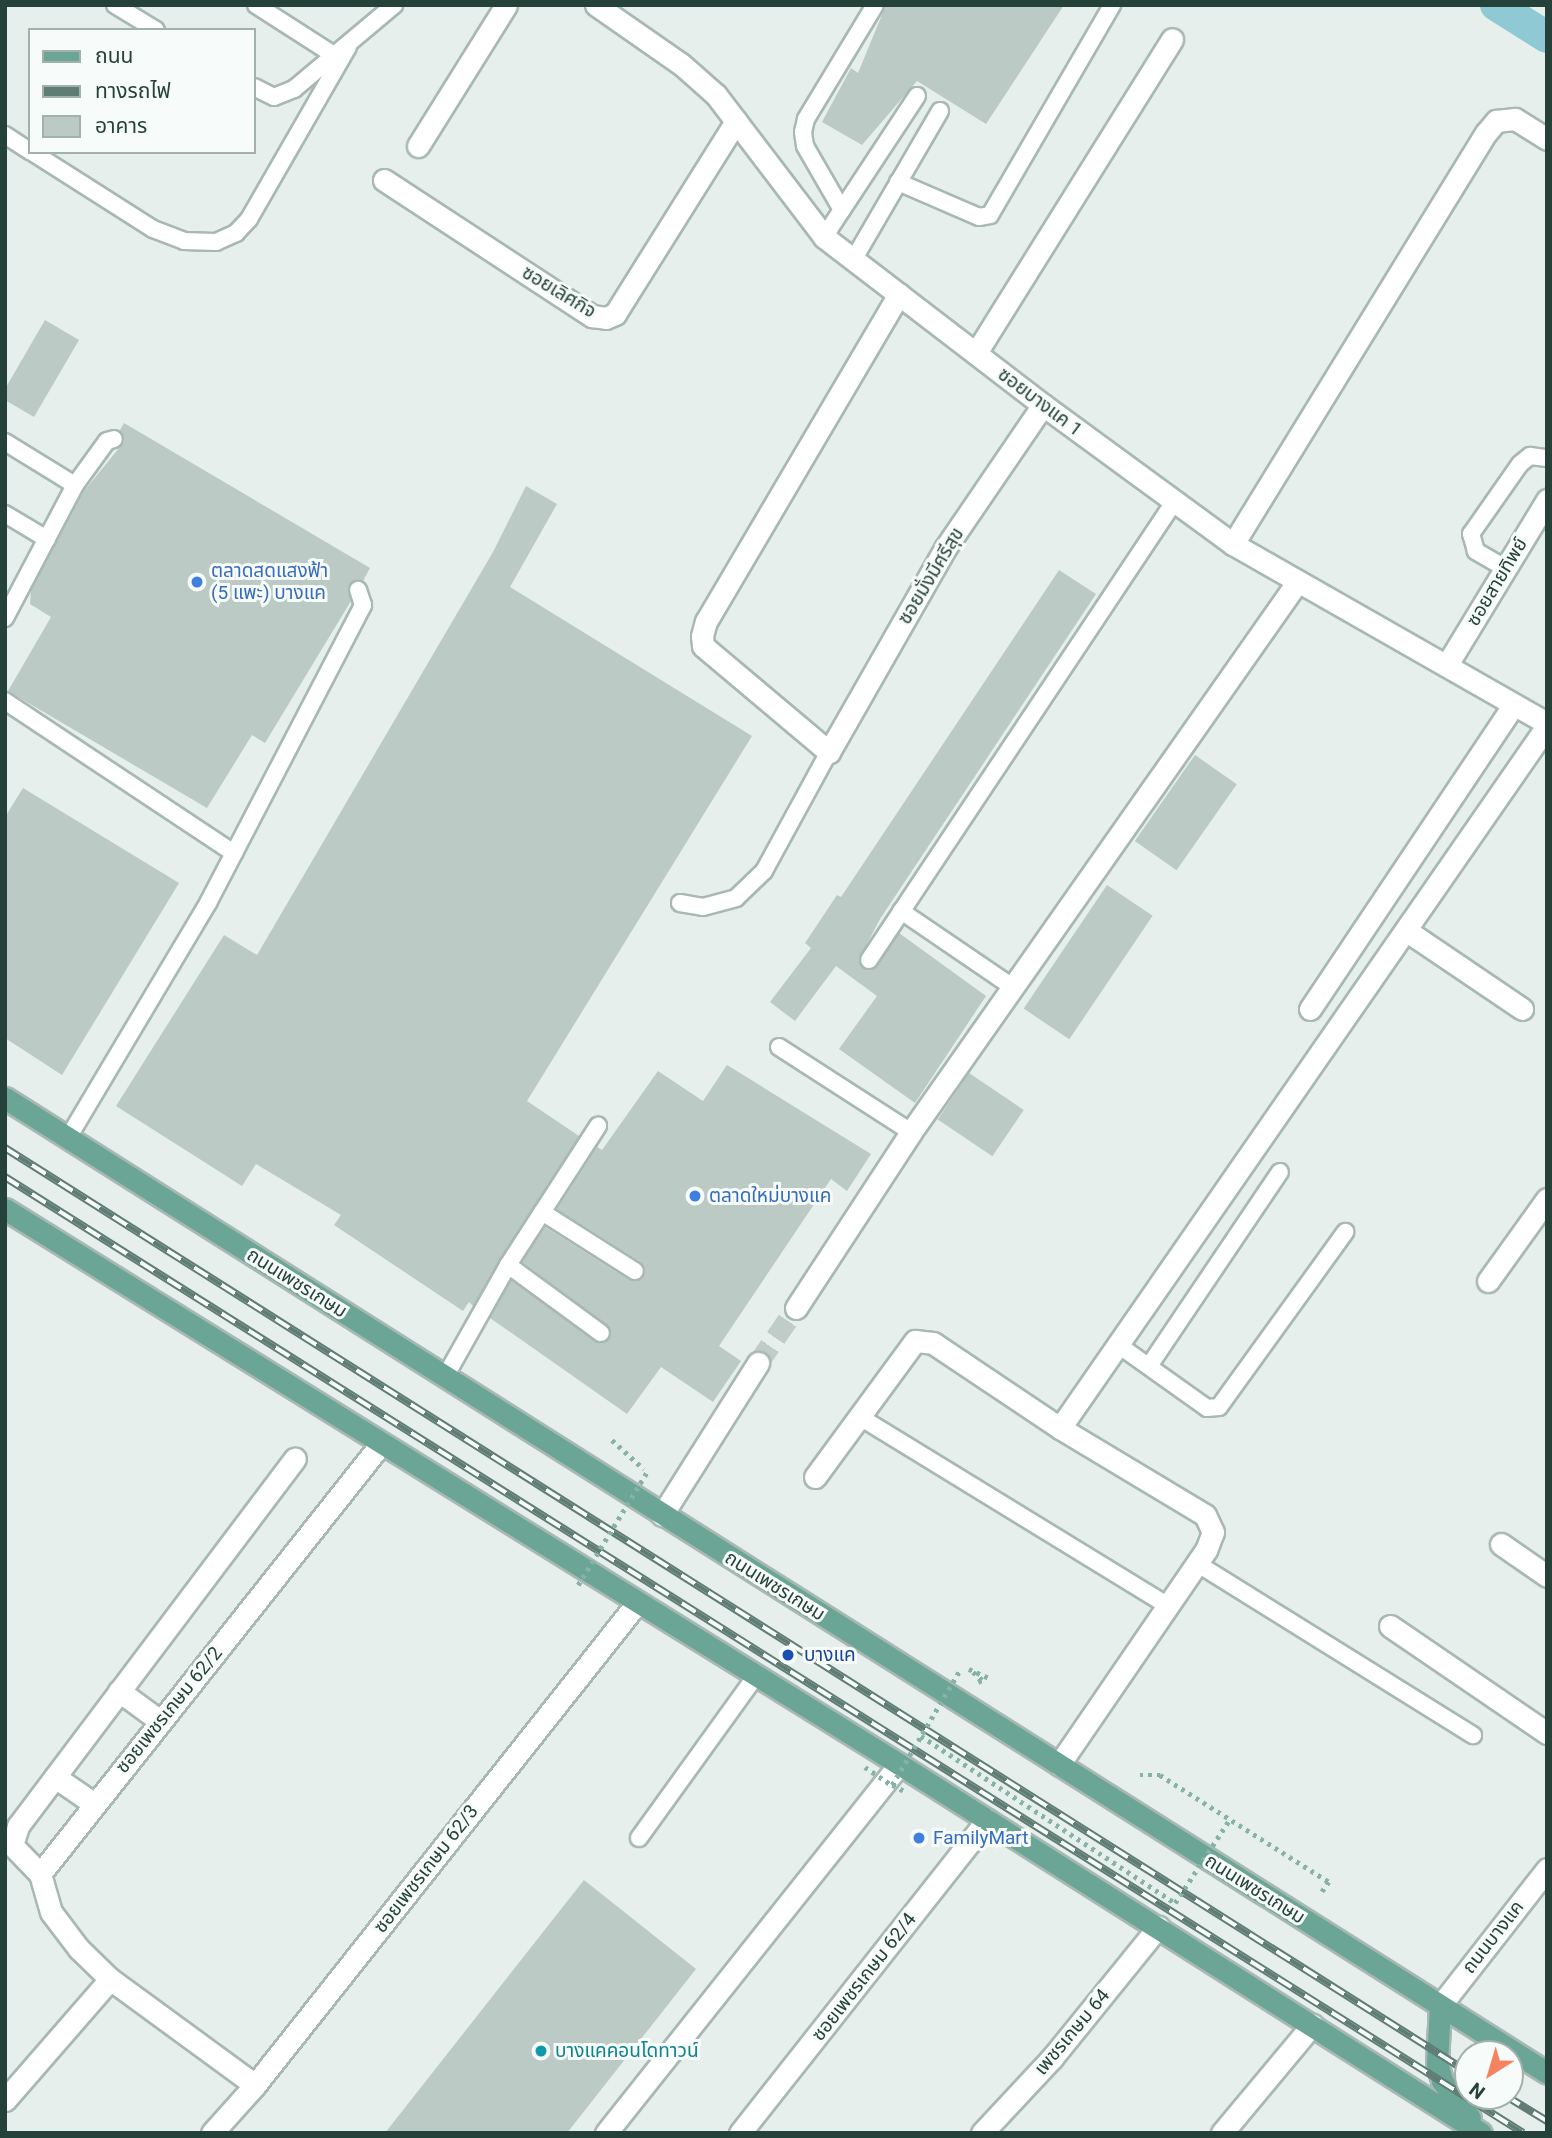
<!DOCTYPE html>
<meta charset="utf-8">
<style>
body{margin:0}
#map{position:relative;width:1552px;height:2138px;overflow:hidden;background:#e6efeb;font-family:Roboto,"Noto Sans Thai",sans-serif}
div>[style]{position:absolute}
.canal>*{height:32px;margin:-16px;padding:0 16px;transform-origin:16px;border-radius:16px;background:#8ec9d4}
.building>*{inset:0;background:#bbcac4;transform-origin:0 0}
.street-tunnel>*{height:21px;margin-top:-10.5px;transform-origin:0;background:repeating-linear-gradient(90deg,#bfccc8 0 21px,transparent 0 31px)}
.path>*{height:4.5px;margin-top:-2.25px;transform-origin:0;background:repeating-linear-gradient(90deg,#86b3a5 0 3.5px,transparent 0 8.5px)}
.roads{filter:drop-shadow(2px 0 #a8b8b2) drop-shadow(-2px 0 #a8b8b2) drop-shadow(0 2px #a8b8b2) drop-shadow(0 -2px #a8b8b2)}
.lane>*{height:16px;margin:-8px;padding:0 8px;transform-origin:8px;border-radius:8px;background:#fff}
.street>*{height:21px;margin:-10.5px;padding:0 10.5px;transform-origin:10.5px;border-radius:10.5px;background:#fff}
.secondary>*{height:21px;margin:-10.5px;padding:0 10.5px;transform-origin:10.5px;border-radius:10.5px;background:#fff}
.primary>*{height:21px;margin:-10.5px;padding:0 10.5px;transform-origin:10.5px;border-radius:10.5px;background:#6aa596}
.rail>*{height:8px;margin-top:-4px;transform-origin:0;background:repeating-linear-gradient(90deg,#f7fbf9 0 16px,#5f7d75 0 32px);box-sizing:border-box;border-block:2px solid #5f7d75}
.path-bridge>*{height:4.5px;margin-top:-2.25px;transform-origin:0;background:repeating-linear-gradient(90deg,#86b3a5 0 3.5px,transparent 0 8.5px)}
.dots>*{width:19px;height:19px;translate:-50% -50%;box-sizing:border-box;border:4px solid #f7fbf9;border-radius:50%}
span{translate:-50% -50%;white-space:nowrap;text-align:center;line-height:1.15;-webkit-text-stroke:6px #f7fbf9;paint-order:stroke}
.street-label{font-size:19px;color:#24423a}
.shop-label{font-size:19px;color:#366cbe}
.left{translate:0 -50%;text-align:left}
.transit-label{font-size:19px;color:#164399}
.culture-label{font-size:19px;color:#0d838f}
.frame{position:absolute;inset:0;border:7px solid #24423a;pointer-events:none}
.legend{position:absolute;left:28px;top:28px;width:228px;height:126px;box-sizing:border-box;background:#f7fbf9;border:2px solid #a3b1ad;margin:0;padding:9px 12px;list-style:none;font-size:21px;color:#24423a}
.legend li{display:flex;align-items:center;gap:14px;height:35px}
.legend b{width:35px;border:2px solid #a3b1ad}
.north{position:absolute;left:1454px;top:2040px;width:70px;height:70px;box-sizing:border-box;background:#f7fbf9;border:2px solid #a3b1ad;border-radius:50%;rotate:217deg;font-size:19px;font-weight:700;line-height:28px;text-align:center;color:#24423a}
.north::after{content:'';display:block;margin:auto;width:24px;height:32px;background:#f4845f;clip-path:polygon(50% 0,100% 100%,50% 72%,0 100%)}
</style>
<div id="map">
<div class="canal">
<i style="left:1496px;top:5px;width:60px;rotate:32.1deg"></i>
</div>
<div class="building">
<i style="clip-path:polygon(886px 5px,1064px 5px,986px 124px,917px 81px,862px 145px,822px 122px,851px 68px,858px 73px)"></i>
<i style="clip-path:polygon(45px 320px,79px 340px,34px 417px,5px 400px,5px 389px)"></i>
<i style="clip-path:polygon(124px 423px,370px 568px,363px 581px,350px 584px,351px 601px,265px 743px,252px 735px,207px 808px,8px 691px,51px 617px,30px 604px,31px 590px,84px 491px,124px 442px,120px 430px)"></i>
<i style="clip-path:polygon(526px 486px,557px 504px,510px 587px,752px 736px,527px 1101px,579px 1136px,473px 1306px,469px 1302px,463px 1311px,334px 1225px,341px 1215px,256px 1164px,242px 1186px,116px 1106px,224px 935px,257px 955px,493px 552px)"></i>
<i style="clip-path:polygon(1059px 570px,1096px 594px,880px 919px,859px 959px,863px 968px,874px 969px,899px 933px,986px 996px,915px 1103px,839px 1049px,877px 996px,836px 966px,795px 1021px,770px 1002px,811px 948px,805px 943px,837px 895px,841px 897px)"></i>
<i style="left:1195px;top:755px;width:51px;height:105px;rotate:35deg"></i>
<i style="clip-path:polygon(23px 788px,179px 883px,62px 1075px,5px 1038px,5px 817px)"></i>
<i style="left:1107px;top:885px;width:55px;height:149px;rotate:34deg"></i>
<i style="clip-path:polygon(727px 1065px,871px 1154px,847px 1191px,831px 1179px,719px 1346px,741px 1361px,713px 1402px,661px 1367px,627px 1414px,490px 1318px,511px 1280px,595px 1341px,609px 1340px,607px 1325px,522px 1262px,545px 1227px,629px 1280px,643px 1277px,641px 1262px,557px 1209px,597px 1147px,602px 1150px,658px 1071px,703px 1101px)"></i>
<i style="left:969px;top:1073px;width:66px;height:56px;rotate:34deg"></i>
<i style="clip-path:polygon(584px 1880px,696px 1969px,567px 2133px,385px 2133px)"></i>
</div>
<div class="street-tunnel">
<i style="left:758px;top:1363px;width:67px;rotate:-55.4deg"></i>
</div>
<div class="path">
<i style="left:612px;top:1440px;width:43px;rotate:42.2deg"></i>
<i style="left:978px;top:1682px;width:4px;rotate:-27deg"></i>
<i style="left:982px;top:1680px;width:17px;rotate:-140deg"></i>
<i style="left:969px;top:1669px;width:22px;rotate:24deg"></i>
<i style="left:1140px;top:1775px;width:20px"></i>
<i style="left:1160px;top:1775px;width:200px;rotate:32.3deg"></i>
<i style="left:1329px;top:1882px;width:12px;rotate:125deg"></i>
</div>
<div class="roads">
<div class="lane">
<i style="left:115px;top:5px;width:48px;rotate:31.4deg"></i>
<i style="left:256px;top:5px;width:93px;rotate:32.7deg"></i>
<i style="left:254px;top:87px;width:22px;rotate:27deg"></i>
<i style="left:274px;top:97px;width:22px;rotate:-22deg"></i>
<i style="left:294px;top:89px;width:131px;rotate:-40deg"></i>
<i style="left:5px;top:135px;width:30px;rotate:33deg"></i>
<i style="left:32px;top:152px;width:143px;rotate:32.5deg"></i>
<i style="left:153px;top:229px;width:33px;rotate:21deg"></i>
<i style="left:184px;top:241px;width:32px;rotate:2deg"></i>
<i style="left:216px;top:242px;width:22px;rotate:-24deg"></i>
<i style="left:236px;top:233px;width:19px;rotate:-47deg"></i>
<i style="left:249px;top:219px;width:198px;rotate:-60.1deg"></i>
<i style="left:898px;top:182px;width:88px;rotate:23.4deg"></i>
<i style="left:979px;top:217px;width:11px;rotate:-10deg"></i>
<i style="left:990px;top:215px;width:243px;rotate:-59.8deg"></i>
<i style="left:842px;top:210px;width:74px;rotate:-120deg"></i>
<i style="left:805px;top:146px;width:14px;rotate:-98deg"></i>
<i style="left:803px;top:132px;width:13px;rotate:-77deg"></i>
<i style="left:806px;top:119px;width:133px;rotate:-58.8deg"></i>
<i style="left:824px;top:237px;width:169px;rotate:-56.6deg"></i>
<i style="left:855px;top:257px;width:169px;rotate:-59.8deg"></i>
<i style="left:5px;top:442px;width:82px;rotate:31.6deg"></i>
<i style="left:5px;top:514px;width:49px;rotate:30.8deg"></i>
<i style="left:1505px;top:568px;width:34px;rotate:-150deg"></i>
<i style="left:1476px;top:551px;width:18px;rotate:-106deg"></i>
<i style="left:1471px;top:534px;width:85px;rotate:-55deg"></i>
<i style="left:1520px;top:464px;width:13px;rotate:-39deg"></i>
<i style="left:1530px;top:456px;width:17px;rotate:7deg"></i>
<i style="left:5px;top:618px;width:150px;rotate:-62.2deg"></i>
<i style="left:75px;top:485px;width:54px;rotate:-54deg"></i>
<i style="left:107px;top:441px;width:7px;rotate:-16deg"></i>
<i style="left:5px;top:701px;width:275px;rotate:33.6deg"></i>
<i style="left:680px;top:903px;width:23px;rotate:10deg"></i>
<i style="left:703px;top:907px;width:34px;rotate:-15deg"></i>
<i style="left:736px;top:898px;width:39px;rotate:-44deg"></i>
<i style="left:764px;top:871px;width:136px;rotate:-61.4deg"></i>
<i style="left:901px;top:911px;width:137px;rotate:34.3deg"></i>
<i style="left:869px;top:960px;width:550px;rotate:-56.34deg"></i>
<i style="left:779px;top:1047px;width:157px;rotate:32.8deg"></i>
<i style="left:68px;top:1138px;width:274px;rotate:-59.2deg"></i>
<i style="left:208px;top:903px;width:336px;rotate:-62.5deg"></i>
<i style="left:363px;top:605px;width:16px;rotate:-108deg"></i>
<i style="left:542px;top:1212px;width:110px;rotate:32.4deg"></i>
<i style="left:508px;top:1265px;width:115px;rotate:36.2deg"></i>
<i style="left:1117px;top:1344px;width:110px;rotate:35.4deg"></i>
<i style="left:1207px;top:1408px;width:12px;rotate:-5deg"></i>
<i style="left:1219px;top:1407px;width:216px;rotate:-54.2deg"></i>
<i style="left:1149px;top:1366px;width:234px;rotate:-56deg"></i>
<i style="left:445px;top:1377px;width:129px;rotate:-60.6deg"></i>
<i style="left:508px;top:1265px;width:166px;rotate:-57.1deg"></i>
<i style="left:860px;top:1417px;width:362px;rotate:31.5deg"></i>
<i style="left:1198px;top:1564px;width:324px;rotate:31.9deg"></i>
<i style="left:639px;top:1838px;width:200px;rotate:-54.2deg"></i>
</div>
<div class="street">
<i style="left:596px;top:5px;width:103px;rotate:34.8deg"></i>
<i style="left:681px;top:64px;width:47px;rotate:41.5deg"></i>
<i style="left:716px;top:95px;width:178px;rotate:52.7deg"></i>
<i style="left:824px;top:237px;width:276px;rotate:37.5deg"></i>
<i style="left:1043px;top:405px;width:235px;rotate:36.2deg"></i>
<i style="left:1233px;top:544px;width:361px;rotate:29.7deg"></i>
<i style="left:418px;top:146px;width:166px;rotate:-58deg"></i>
<i style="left:384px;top:180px;width:249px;rotate:33.2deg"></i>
<i style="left:592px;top:316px;width:14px;rotate:8deg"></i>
<i style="left:606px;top:318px;width:10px;rotate:-24deg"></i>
<i style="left:615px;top:314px;width:228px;rotate:-57.9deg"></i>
<i style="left:899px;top:294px;width:380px;rotate:120.5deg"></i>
<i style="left:706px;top:621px;width:16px;rotate:105deg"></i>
<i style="left:702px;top:636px;width:10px;rotate:84deg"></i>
<i style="left:703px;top:646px;width:165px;rotate:40.1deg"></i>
<i style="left:829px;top:752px;width:236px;rotate:-60.3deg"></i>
<i style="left:946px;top:547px;width:172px;rotate:-55.7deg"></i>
<i style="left:976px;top:353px;width:370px;rotate:-58deg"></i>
<i style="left:1233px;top:544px;width:483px;rotate:-58.4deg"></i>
<i style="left:1486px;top:133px;width:16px;rotate:-50deg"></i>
<i style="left:1496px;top:121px;width:19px;rotate:-6deg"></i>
<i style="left:1515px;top:119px;width:38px;rotate:32deg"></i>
<i style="left:1448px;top:663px;width:191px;rotate:-58.7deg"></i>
<i style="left:1407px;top:931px;width:139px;rotate:34.1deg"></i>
<i style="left:1310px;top:1009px;width:365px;rotate:-56.2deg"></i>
<i style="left:1488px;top:1281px;width:101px;rotate:-54.3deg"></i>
<i style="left:796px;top:1308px;width:210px;rotate:-56.8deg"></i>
<i style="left:911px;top:1132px;width:673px;rotate:-54.92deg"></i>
<i style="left:1060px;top:1428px;width:854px;rotate:-55.25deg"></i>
<i style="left:815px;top:1477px;width:169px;rotate:-53.7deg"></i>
<i style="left:915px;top:1341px;width:18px;rotate:6deg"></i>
<i style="left:933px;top:1343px;width:153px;rotate:33.8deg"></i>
<i style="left:1060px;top:1428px;width:169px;rotate:31deg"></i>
<i style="left:1205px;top:1515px;width:19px;rotate:65deg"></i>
<i style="left:1213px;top:1532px;width:19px;rotate:111deg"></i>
<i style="left:1206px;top:1550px;width:260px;rotate:124.4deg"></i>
<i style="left:662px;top:1515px;width:180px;rotate:-57.7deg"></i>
<i style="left:1501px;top:1544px;width:56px;rotate:34.8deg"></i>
<i style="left:1390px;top:1626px;width:190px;rotate:34.3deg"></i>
<i style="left:119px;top:1691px;width:51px;rotate:36.2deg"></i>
<i style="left:55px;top:1777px;width:46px;rotate:34.4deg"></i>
<i style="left:40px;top:1874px;width:40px;rotate:-134deg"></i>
<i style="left:12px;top:1845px;width:20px;rotate:-72deg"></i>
<i style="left:18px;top:1826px;width:460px;rotate:-53deg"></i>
<i style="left:255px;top:2085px;width:180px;rotate:-143.8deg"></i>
<i style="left:110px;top:1979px;width:43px;rotate:-135.9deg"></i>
<i style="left:79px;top:1949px;width:46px;rotate:-127.1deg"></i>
<i style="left:51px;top:1912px;width:40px;rotate:-106deg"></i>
<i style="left:40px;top:1874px;width:547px;rotate:-51.6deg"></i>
<i style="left:5px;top:2100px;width:160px;rotate:-49deg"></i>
<i style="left:212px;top:2133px;width:64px;rotate:-48.1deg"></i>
<i style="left:255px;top:2085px;width:615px;rotate:-51.6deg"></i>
<i style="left:606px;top:2133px;width:471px;rotate:-51.5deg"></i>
<i style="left:740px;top:2133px;width:399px;rotate:-51.7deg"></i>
<i style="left:982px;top:2133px;width:103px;rotate:-47deg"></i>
<i style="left:1052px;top:2058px;width:169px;rotate:-51deg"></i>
<i style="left:1222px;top:2133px;width:141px;rotate:-50.2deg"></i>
</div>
<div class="secondary">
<i style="left:1440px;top:2006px;width:174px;rotate:-52deg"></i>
</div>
<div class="primary">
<i style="left:5px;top:1098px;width:1824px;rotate:32.3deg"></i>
<i style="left:5px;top:1209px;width:1052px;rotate:31.83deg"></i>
<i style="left:899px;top:1764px;width:689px;rotate:32.38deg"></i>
<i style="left:1440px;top:2006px;width:57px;rotate:93deg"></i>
<i style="left:1437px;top:2063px;width:19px;rotate:74deg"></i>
<i style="left:1442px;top:2081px;width:46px;rotate:52.9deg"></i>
</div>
</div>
<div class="rail">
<i style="left:5px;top:1148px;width:1730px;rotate:32.28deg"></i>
<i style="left:5px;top:1177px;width:1794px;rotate:32.2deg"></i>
<i style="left:1506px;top:2096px;width:48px;rotate:31.4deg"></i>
</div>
<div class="path-bridge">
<i style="left:578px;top:1585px;width:132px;rotate:-58.6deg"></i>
<i style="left:921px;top:1736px;width:304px;rotate:33.3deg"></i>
<i style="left:1175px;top:1903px;width:100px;rotate:-56.8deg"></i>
<i style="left:865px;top:1767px;width:32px;rotate:34deg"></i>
<i style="left:903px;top:1791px;width:13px;rotate:-151deg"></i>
<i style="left:892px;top:1785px;width:134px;rotate:-59.4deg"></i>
</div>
<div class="dots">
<i style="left:197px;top:582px;background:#3f7fe0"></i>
<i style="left:695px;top:1196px;background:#3f7fe0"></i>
<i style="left:788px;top:1655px;background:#1a4fb4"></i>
<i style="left:919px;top:1838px;background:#3f7fe0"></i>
<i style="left:541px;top:2051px;background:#0f9aa8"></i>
</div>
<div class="street-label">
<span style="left:559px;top:292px;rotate:31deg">ซอยเลิศกิจ</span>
<span style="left:1040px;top:402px;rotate:37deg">ซอยบางแค 1</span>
<span style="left:931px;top:576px;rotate:-59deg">ซอยมั่งมีศรีสุข</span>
<span style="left:1497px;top:582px;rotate:-59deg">ซอยสายทิพย์</span>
<span style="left:297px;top:1283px;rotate:32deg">ถนนเพชรเกษม</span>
<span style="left:775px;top:1586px;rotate:32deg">ถนนเพชรเกษม</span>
<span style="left:169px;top:1710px;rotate:-51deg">ซอยเพชรเกษม 62/2</span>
<span style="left:426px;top:1869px;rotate:-52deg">ซอยเพชรเกษม 62/3</span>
<span style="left:1255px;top:1889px;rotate:32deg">ถนนเพชรเกษม</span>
<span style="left:1493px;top:1937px;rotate:-52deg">ถนนบางแค</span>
<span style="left:864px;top:1977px;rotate:-52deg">ซอยเพชรเกษม 62/4</span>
<span style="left:1072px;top:2032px;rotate:-50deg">เพชรเกษม 64</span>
</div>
<div class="shop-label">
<span class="left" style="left:211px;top:582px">ตลาดสดแสงฟ้า<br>(5 แพะ) บางแค</span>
<span class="left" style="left:709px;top:1196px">ตลาดใหม่บางแค</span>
<span class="left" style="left:933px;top:1838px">FamilyMart</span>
</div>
<div class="transit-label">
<span class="left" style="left:804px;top:1655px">บางแค</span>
</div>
<div class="culture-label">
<span class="left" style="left:555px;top:2051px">บางแคคอนโดทาวน์</span>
</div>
<div class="frame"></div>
<ul class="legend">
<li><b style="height:9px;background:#6aa596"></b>ถนน</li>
<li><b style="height:9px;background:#5f7d75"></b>ทางรถไฟ</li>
<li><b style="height:19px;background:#bbcac4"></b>อาคาร</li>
</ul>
<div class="north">N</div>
</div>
